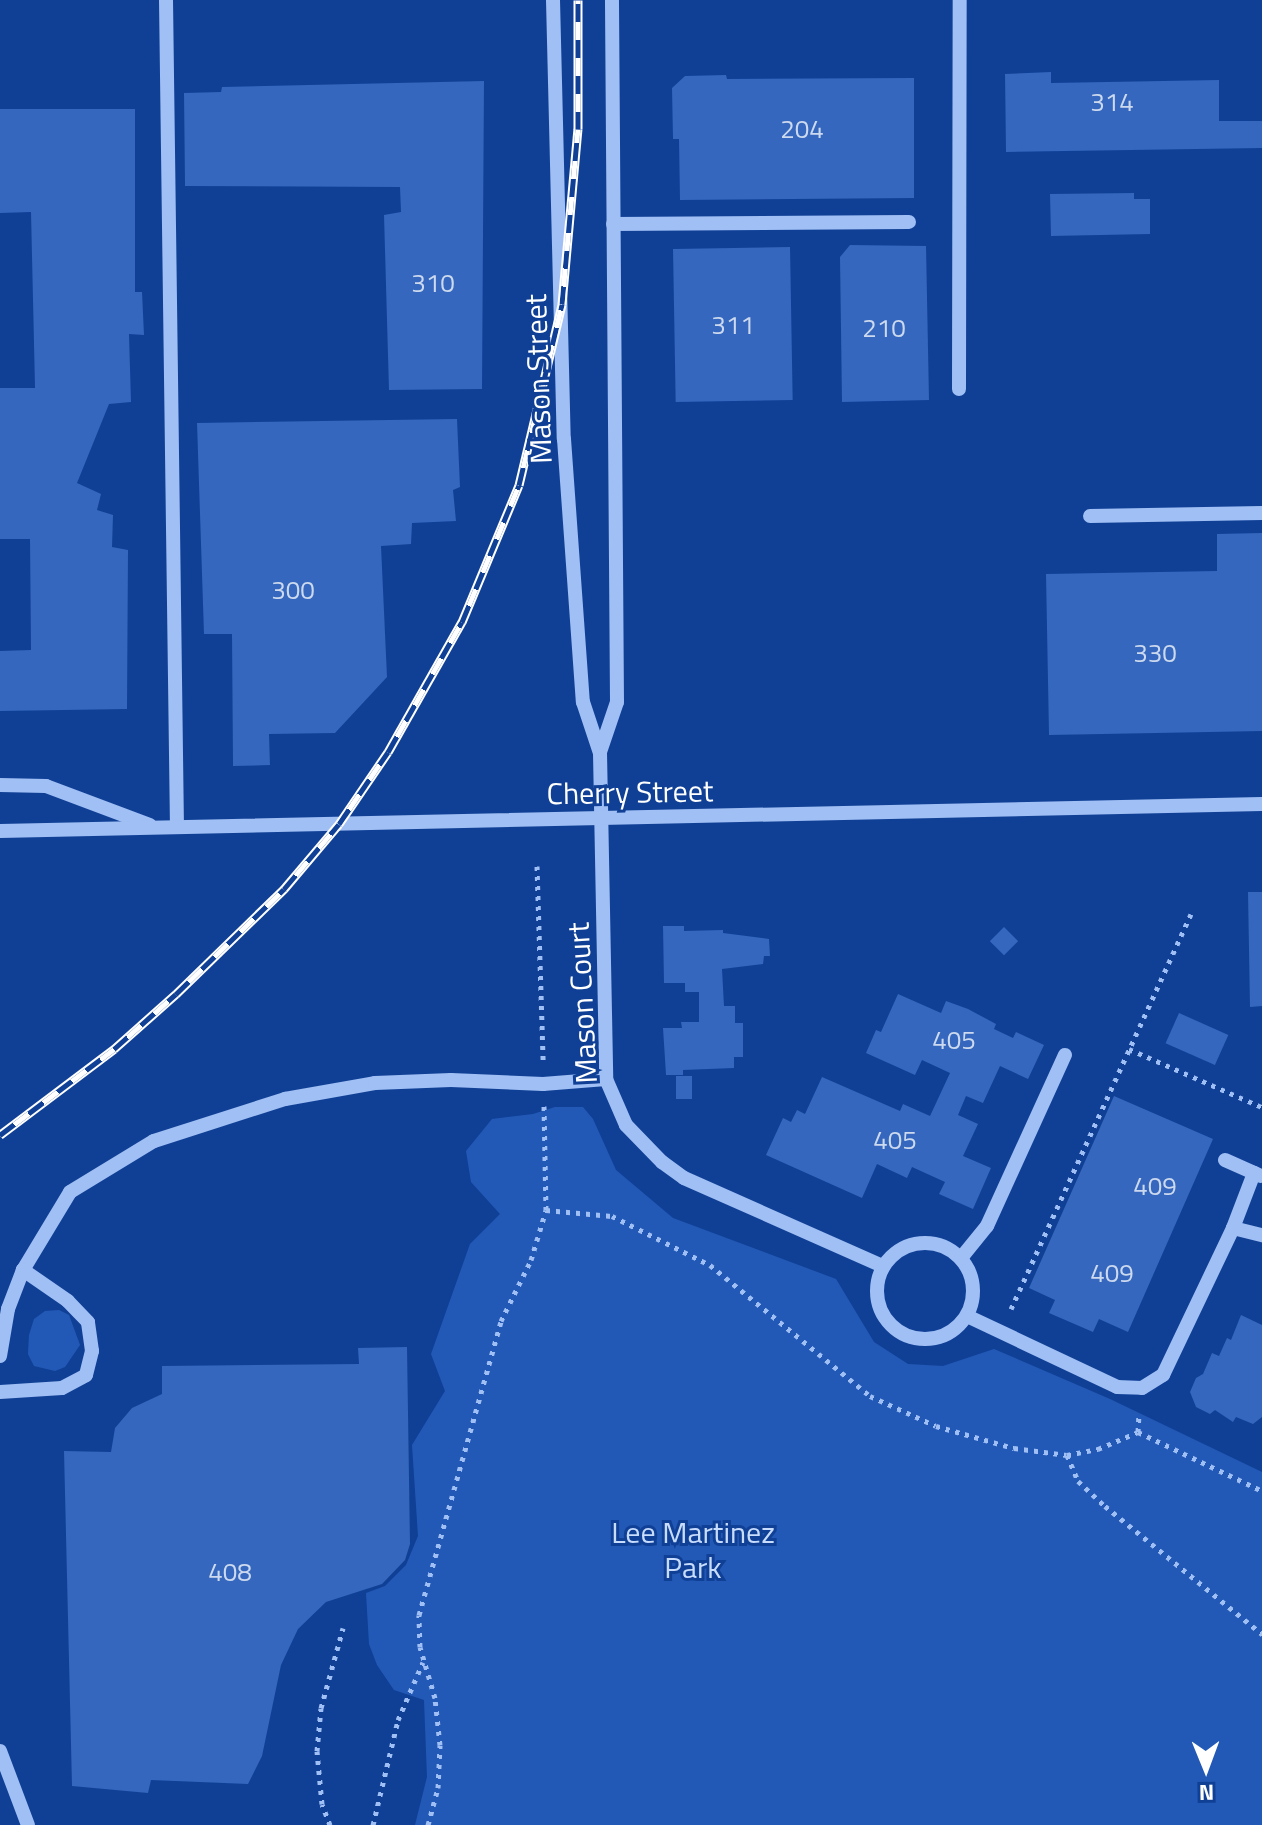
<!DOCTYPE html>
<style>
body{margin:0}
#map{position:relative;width:1262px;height:1825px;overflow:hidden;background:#104096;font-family:"Titillium Web",sans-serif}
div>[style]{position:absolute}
.green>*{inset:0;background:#2359b6}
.building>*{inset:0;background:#3467bd;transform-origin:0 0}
.path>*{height:5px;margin-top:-2.5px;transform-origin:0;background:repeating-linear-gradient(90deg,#a0bff4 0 4px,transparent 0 10px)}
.minor>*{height:14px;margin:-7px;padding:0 7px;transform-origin:7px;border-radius:7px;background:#a0bff4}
.minor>.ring{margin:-7px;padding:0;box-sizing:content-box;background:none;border:14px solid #a0bff4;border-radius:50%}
.rail>*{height:9px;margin-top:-4.5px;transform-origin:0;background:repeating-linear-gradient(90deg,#104096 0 18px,#fff 0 36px);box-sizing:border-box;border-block:2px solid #fff}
span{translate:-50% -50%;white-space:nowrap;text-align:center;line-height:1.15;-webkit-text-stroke:6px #104096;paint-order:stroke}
.number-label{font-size:26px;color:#ccd9ee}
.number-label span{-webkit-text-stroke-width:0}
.street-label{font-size:30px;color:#fff}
.park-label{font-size:30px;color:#c8dcfe}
.north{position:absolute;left:1166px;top:1729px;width:80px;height:80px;-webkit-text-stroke:6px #104096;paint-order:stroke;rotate:179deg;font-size:22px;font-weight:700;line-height:32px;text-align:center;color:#fff}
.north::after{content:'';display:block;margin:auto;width:28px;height:36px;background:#fff;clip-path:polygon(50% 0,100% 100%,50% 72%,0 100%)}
</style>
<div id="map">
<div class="green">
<i style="clip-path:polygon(555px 1107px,583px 1107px,593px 1119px,616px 1170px,673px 1218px,836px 1279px,874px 1342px,908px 1364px,943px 1366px,994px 1349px,1110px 1399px,1262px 1472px,1262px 1825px,415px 1825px,427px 1777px,424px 1700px,394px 1690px,377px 1665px,369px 1644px,366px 1593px,385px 1586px,406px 1565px,418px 1536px,412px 1445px,445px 1391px,431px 1354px,470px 1244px,500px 1214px,471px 1182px,466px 1151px,492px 1119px,533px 1114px)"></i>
<i style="clip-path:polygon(59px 1310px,69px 1315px,80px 1345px,65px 1367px,55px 1371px,34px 1366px,28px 1354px,29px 1335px,34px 1319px,45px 1311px)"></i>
</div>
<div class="building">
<i style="clip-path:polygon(1051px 72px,1051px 83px,1219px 80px,1219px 121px,1262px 121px,1262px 148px,1006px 152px,1005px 74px)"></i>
<i style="clip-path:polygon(726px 75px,727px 79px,914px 78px,914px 198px,680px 200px,679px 139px,673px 139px,672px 88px,685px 76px)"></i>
<i style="clip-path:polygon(484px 81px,482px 389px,389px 390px,384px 215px,401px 212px,400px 187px,185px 186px,184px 93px,221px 92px,222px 87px)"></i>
<i style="clip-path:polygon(0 109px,135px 109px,135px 292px,142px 292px,144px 335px,129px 334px,131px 402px,109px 404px,77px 483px,101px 494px,97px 510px,113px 515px,112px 547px,128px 550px,127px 709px,0 711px,0 651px,31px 650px,30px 539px,0 539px,0 388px,35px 388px,31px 212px,0 213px)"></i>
<i style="clip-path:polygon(1134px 193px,1134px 199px,1150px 199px,1150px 234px,1051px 236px,1050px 194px)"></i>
<i style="clip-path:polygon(850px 245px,926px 246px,929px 400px,842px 402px,840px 257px)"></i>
<i style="left:790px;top:247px;width:153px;height:117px;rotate:89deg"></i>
<i style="clip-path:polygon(457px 419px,460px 487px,453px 490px,456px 521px,412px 523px,411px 544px,381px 546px,387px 677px,335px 733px,269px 734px,270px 765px,233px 766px,232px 634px,204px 634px,197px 423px)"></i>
<i style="clip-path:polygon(1262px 533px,1262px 731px,1049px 735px,1046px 574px,1217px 571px,1217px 534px)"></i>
<i style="clip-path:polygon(1248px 892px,1262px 892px,1262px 1006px,1250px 1007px)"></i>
<i style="clip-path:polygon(663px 926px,684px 926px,684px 931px,723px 930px,723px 933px,769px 939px,770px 956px,764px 956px,763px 964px,722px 969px,724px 1006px,735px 1006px,735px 1023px,743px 1023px,743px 1057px,734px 1057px,734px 1068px,683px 1070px,683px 1075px,666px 1075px,663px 1028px,682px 1028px,681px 1022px,699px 1022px,699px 992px,685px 992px,685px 983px,664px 983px)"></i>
<i style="left:1004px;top:927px;width:20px;height:20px;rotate:45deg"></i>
<i style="clip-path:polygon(898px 994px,941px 1013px,946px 1001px,968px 1009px,996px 1024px,994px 1029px,1013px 1038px,1016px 1032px,1044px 1045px,1028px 1079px,1000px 1066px,983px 1103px,966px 1096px,958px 1115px,978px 1124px,963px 1156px,991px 1168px,973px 1209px,939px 1194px,945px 1182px,912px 1167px,907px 1178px,877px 1164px,862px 1198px,766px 1155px,783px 1118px,791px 1122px,797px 1110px,805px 1114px,822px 1077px,900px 1111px,903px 1104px,930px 1116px,950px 1073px,922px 1060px,915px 1075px,866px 1053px,876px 1030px,881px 1032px)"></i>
<i style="left:1179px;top:1013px;width:54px;height:33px;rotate:24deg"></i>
<i style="left:676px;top:1076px;width:16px;height:23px"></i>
<i style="clip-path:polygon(1114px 1096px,1213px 1139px,1128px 1332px,1099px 1319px,1093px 1332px,1049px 1313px,1055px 1300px,1029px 1288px)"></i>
<i style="clip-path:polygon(1241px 1315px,1262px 1325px,1262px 1417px,1253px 1424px,1236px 1417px,1233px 1422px,1215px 1410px,1210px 1414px,1196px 1407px,1190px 1392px,1196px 1378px,1203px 1374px,1212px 1353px,1219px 1356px,1227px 1338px,1231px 1340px)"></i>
<i style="clip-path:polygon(407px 1347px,410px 1544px,405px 1560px,382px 1584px,326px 1602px,298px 1629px,281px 1665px,262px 1756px,248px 1784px,151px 1780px,148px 1793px,72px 1786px,64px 1451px,111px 1452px,115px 1428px,132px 1408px,162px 1394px,162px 1366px,359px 1364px,358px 1348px)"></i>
</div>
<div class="path">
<i style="left:537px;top:866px;width:194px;rotate:88.2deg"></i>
<i style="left:1129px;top:1049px;width:145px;rotate:23.6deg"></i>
<i style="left:546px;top:1210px;width:66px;rotate:5.2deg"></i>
<i style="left:612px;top:1216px;width:110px;rotate:26.6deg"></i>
<i style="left:710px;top:1265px;width:207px;rotate:39.3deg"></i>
<i style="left:870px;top:1396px;width:72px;rotate:24.4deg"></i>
<i style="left:936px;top:1426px;width:81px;rotate:15.8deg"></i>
<i style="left:1014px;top:1448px;width:53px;rotate:7.5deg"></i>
<i style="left:1067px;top:1455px;width:32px;rotate:-11deg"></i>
<i style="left:1098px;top:1449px;width:43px;rotate:-23deg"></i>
<i style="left:1138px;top:1432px;width:19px;rotate:-87deg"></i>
<i style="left:1011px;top:1309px;width:434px;rotate:-65.5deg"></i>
<i style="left:1138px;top:1432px;width:137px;rotate:25.4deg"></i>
<i style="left:1067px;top:1455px;width:28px;rotate:67deg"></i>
<i style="left:1078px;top:1481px;width:37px;rotate:43deg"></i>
<i style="left:1105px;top:1506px;width:203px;rotate:39.2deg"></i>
<i style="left:330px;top:1825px;width:22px;rotate:-111deg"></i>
<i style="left:322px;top:1804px;width:53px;rotate:-95.4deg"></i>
<i style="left:317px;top:1751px;width:43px;rotate:-84.7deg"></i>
<i style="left:321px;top:1708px;width:83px;rotate:-74.6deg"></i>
<i style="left:373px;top:1825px;width:108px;rotate:-76.6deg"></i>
<i style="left:398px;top:1720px;width:63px;rotate:-66.7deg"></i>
<i style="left:428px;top:1825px;width:38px;rotate:-75deg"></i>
<i style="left:438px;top:1788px;width:43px;rotate:-87.3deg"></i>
<i style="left:440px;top:1745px;width:47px;rotate:-96.1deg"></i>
<i style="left:435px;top:1698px;width:53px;rotate:-106.4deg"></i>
<i style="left:420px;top:1647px;width:32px;rotate:-92deg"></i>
<i style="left:419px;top:1615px;width:305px;rotate:-74.4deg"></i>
<i style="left:501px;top:1321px;width:68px;rotate:-63.8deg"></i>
<i style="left:531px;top:1260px;width:52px;rotate:-73.3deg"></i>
<i style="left:546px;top:1210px;width:104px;rotate:-91.1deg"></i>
</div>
<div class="minor">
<i style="left:166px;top:0;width:827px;rotate:89.24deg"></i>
<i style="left:553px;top:0;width:439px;rotate:88.6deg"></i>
<i style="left:564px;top:439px;width:264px;rotate:85.9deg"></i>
<i style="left:583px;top:702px;width:54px;rotate:71.6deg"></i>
<i style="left:600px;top:753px;width:326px;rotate:88.9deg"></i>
<i style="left:606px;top:1079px;width:50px;rotate:66.5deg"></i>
<i style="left:626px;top:1125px;width:52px;rotate:45.8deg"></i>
<i style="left:662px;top:1162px;width:27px;rotate:36deg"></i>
<i style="left:684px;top:1178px;width:218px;rotate:23.9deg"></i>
<i style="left:613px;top:224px;width:296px;rotate:-0.4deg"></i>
<i style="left:959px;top:389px;width:389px;rotate:-89.9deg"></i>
<i style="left:1090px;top:516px;width:172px;rotate:-1deg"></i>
<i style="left:600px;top:752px;width:53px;rotate:-71.2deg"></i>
<i style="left:617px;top:702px;width:702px;rotate:-90.41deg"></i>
<i style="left:0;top:785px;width:46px;rotate:1.2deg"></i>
<i style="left:46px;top:786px;width:111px;rotate:20.6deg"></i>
<i style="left:0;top:831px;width:1262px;rotate:-1.23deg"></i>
<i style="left:1225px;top:1160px;width:39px;rotate:24deg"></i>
<i style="left:1233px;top:1228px;width:59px;rotate:-69.1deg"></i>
<i class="ring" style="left:877px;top:1243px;width:82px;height:82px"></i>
<i style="left:961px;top:1258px;width:41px;rotate:-50.9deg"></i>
<i style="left:987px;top:1226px;width:188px;rotate:-65.5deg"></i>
<i style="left:967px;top:1316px;width:166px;rotate:25.3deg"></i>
<i style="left:1117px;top:1387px;width:25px;rotate:2deg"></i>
<i style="left:1142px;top:1388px;width:25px;rotate:-32deg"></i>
<i style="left:1163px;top:1375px;width:163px;rotate:-64.5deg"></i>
<i style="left:1233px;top:1228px;width:30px;rotate:14deg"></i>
<i style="left:0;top:1356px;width:48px;rotate:-80.3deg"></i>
<i style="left:8px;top:1309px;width:42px;rotate:-69deg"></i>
<i style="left:23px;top:1270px;width:91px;rotate:-58.9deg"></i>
<i style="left:70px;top:1192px;width:98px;rotate:-31.3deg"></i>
<i style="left:154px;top:1141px;width:138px;rotate:-17.8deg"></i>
<i style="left:285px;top:1099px;width:91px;rotate:-10.1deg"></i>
<i style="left:375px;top:1083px;width:76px;rotate:-2.3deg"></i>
<i style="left:451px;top:1080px;width:92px;rotate:2.5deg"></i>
<i style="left:543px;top:1084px;width:63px;rotate:-4.5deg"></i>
<i style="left:0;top:1392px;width:62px;rotate:-3.7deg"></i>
<i style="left:62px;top:1388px;width:27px;rotate:-28deg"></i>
<i style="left:86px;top:1375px;width:25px;rotate:-76deg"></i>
<i style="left:92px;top:1351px;width:29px;rotate:-98deg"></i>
<i style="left:88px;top:1322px;width:29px;rotate:-134deg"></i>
<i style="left:68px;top:1301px;width:55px;rotate:-145.4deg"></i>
<i style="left:0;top:1751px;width:79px;rotate:69.3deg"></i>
</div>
<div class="rail">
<i style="left:0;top:1135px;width:143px;rotate:-37deg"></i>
<i style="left:114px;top:1049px;width:83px;rotate:-41.6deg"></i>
<i style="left:176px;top:994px;width:151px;rotate:-44.2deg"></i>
<i style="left:284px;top:889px;width:85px;rotate:-49.8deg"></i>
<i style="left:339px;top:824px;width:87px;rotate:-55.8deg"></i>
<i style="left:388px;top:752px;width:150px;rotate:-60.4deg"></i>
<i style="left:462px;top:622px;width:148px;rotate:-67.4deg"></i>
<i style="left:519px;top:485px;width:186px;rotate:-76.6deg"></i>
<i style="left:562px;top:304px;width:176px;rotate:-84.8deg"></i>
<i style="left:578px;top:129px;width:129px;rotate:-90deg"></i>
</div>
<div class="number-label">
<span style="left:1112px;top:102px">314</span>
<span style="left:802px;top:129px">204</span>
<span style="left:433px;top:283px">310</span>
<span style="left:733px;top:325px">311</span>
<span style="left:884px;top:328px">210</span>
<span style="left:293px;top:590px">300</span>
<span style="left:1155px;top:653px">330</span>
<span style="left:954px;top:1040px">405</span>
<span style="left:895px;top:1140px">405</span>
<span style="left:1155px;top:1186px">409</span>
<span style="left:1112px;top:1273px">409</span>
<span style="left:230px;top:1572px">408</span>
</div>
<div class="street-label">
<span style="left:538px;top:379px;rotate:-92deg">Mason Street</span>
<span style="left:630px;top:792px;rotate:-1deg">Cherry Street</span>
<span style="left:582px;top:1003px;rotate:-93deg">Mason Court</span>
</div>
<div class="park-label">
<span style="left:693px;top:1549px">Lee Martinez<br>Park</span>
</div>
<div class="north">N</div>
</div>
